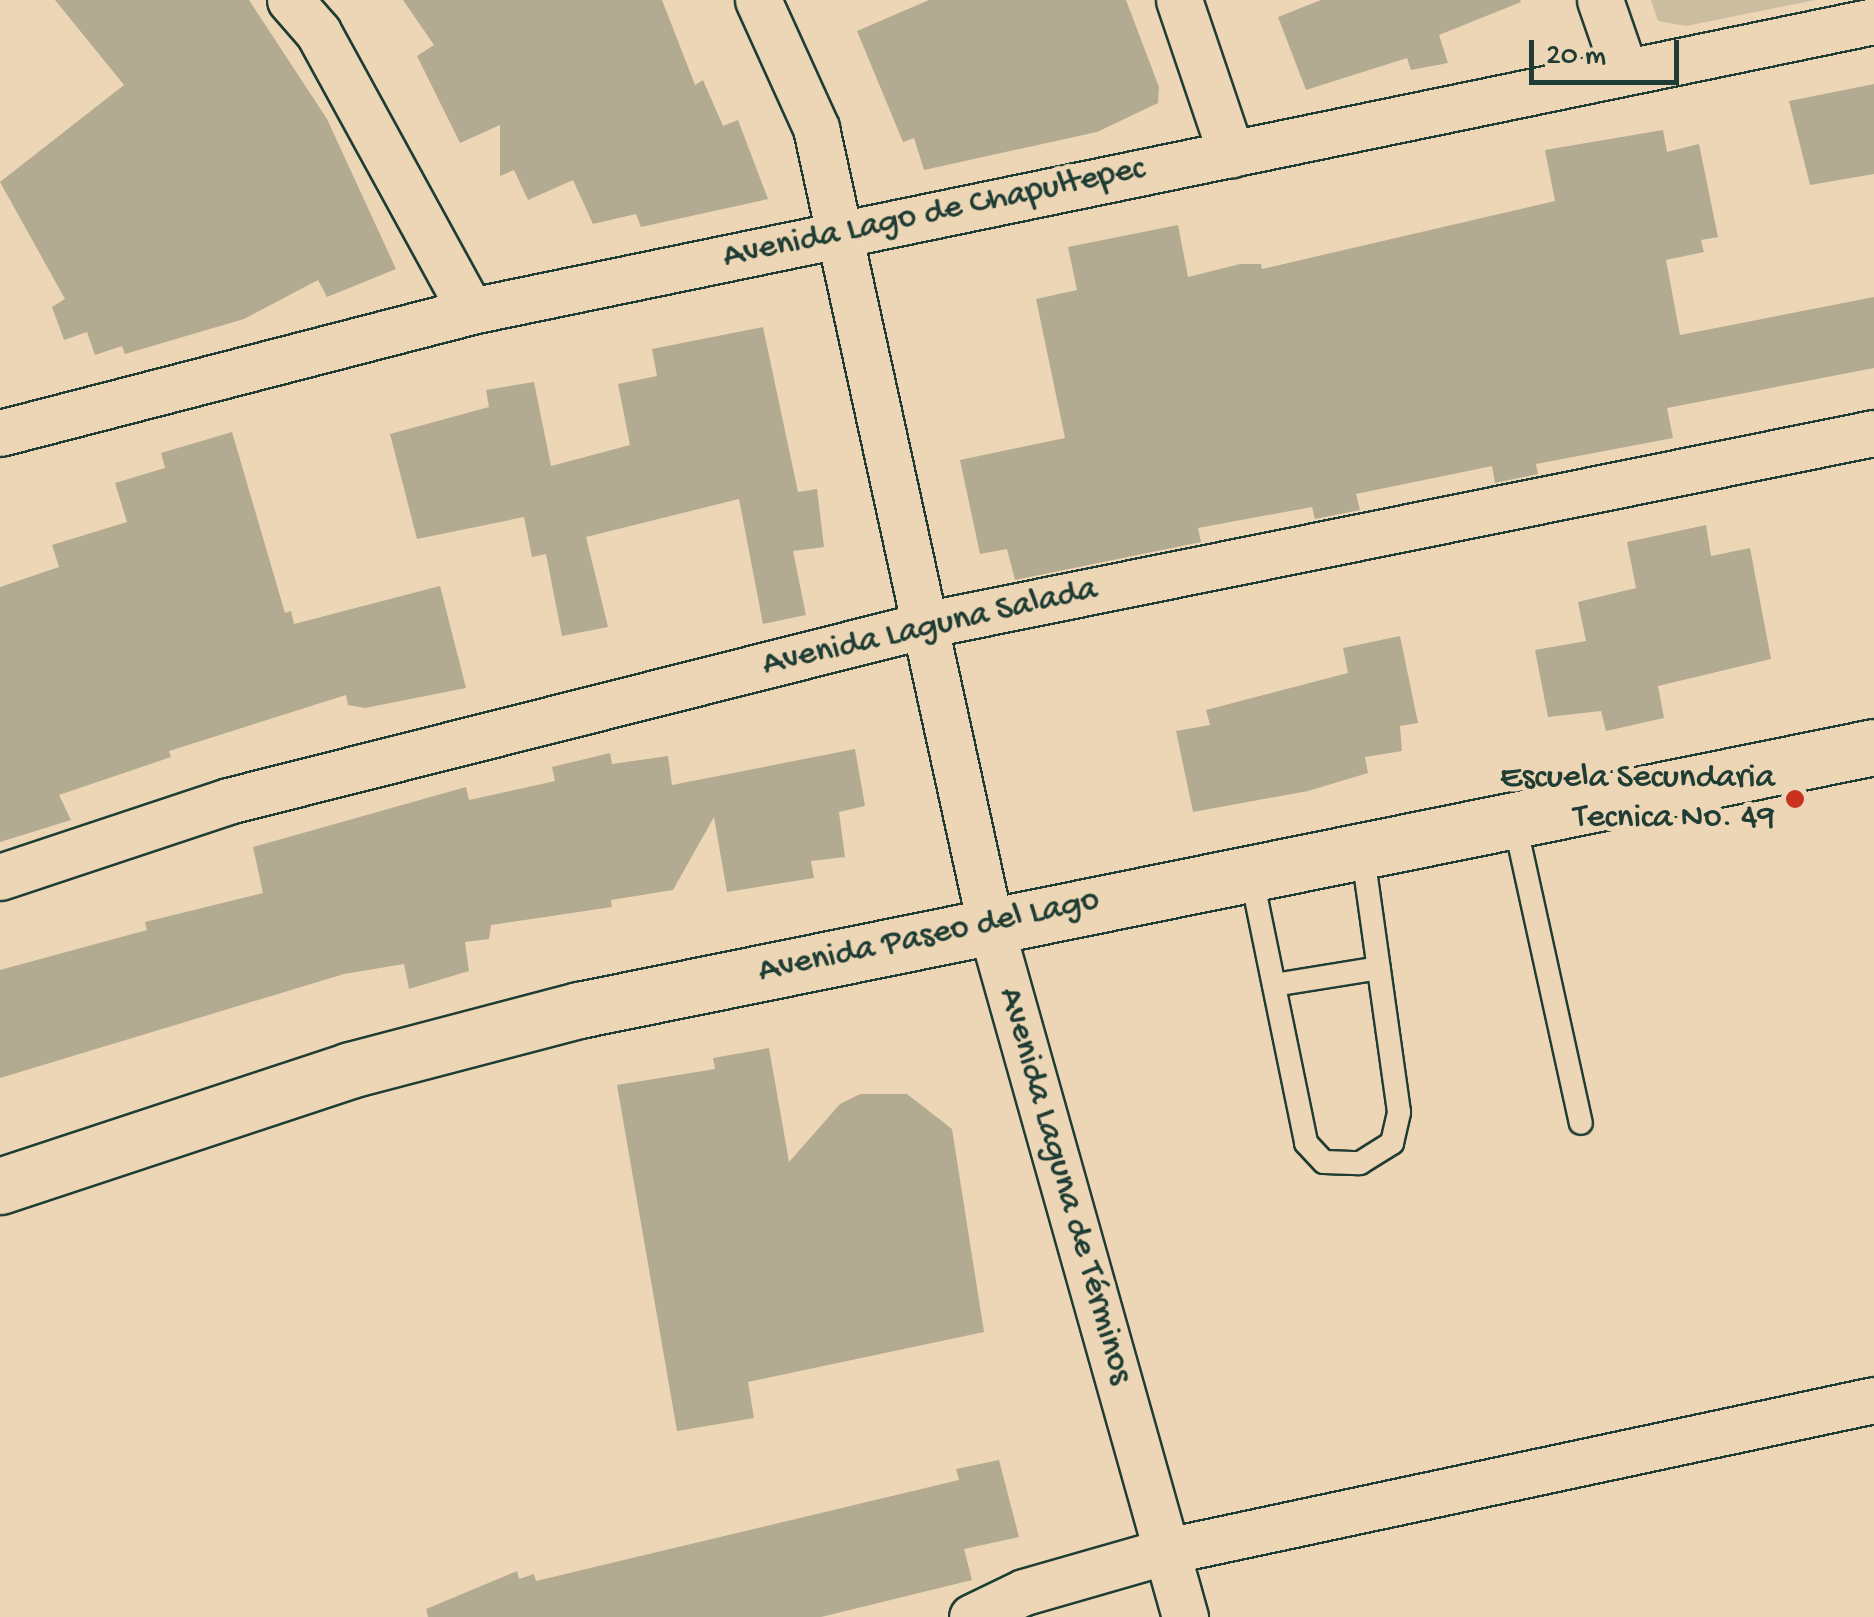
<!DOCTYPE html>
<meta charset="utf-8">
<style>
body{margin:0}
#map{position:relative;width:1874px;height:1617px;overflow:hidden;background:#ecd6b5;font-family:"Gochi Hand",sans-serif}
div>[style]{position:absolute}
.green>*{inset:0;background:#cabda0}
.building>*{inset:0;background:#b3ab91}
.roads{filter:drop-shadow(2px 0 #1f3d34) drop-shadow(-2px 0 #1f3d34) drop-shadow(0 2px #1f3d34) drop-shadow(0 -2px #1f3d34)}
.service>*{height:22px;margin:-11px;padding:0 11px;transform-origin:11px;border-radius:11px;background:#ecd6b5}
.minor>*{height:45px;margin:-22.5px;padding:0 22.5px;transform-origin:22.5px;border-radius:22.5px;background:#ecd6b5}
.secondary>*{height:55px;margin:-27.5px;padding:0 27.5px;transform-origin:27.5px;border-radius:27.5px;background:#ecd6b5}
.dots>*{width:28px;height:28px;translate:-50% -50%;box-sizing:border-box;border:5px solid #ecd6b5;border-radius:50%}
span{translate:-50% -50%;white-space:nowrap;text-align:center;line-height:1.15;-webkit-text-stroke:10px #ecd6b5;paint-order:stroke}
.street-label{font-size:35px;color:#1f3d34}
.poi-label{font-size:35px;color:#1f3d34}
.right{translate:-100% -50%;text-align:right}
.scale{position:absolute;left:1529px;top:40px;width:150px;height:45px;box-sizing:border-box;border:5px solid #1f3d34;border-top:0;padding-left:12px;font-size:30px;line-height:35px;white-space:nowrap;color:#1f3d34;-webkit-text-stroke:8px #ecd6b5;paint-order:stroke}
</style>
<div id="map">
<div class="green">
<i style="clip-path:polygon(1651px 0,1815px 0,1686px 26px,1658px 21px)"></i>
</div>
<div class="building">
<i style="clip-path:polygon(55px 0,249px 0,327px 119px,396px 269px,327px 297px,318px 280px,244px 319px,125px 354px,122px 346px,95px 355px,87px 332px,64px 340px,52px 307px,65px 299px,0 182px,124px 85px)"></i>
<i style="clip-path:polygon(403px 0,662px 0,695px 85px,703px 80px,723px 126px,738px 120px,768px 199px,641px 227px,636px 214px,593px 224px,573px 180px,528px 200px,514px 170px,500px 176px,500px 125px,460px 143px,417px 56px,434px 45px)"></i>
<i style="clip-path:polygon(929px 0,1126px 0,1159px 87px,1158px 103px,1097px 132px,924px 170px,914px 138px,903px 142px,857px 31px)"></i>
<i style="clip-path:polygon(1321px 0,1520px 0,1521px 2px,1439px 35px,1448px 63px,1411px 70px,1407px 58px,1306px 90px,1278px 17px)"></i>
<i style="clip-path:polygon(1874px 84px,1874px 174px,1810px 185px,1789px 101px)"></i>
<i style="clip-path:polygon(1663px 130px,1667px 152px,1699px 144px,1718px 237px,1701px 240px,1704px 252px,1666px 260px,1680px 335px,1874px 297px,1874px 368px,1667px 408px,1673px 438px,1536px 464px,1538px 474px,1495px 483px,1492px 466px,1356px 494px,1360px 510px,1315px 519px,1312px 507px,1198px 528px,1201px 542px,1015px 580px,1007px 549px,980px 554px,960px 460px,1065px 438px,1036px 299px,1077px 290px,1068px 247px,1178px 225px,1188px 277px,1240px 264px,1261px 264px,1262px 269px,1555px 201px,1545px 150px)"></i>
<i style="clip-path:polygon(763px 327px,798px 492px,817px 489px,824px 547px,793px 551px,806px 615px,763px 624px,739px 499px,586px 537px,608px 627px,562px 636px,546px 554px,532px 557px,524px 517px,417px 539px,390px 434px,489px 407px,486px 390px,534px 382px,551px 466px,630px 445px,618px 384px,657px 376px,652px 349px)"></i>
<i style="clip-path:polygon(232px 432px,285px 613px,291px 611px,294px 624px,440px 586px,466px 688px,365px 708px,348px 705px,346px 695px,169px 751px,171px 757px,59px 795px,71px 820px,0 842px,0 587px,59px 567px,52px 545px,127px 522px,115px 483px,165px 468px,161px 453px)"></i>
<i style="clip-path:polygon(1706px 525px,1711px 556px,1750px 548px,1771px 659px,1658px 686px,1664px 718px,1606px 731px,1601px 711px,1548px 717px,1535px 650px,1586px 641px,1578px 602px,1636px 588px,1627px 542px)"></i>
<i style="clip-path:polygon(1400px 636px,1418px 723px,1400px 726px,1402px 751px,1365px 757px,1368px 773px,1308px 791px,1193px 812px,1176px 731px,1210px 725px,1206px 710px,1348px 673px,1343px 648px)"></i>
<i style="clip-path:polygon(855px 749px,865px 806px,839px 812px,845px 857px,811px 861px,814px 878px,727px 892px,714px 817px,673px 890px,611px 900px,612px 907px,491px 925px,489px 939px,465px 942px,469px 971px,409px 989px,404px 964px,344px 974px,0 1078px,0 970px,147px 930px,145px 922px,263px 893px,253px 847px,466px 787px,469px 800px,555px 781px,552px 767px,610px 753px,612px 764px,668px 756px,672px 785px)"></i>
<i style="clip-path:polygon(769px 1048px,789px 1162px,840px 1104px,860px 1094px,907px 1094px,952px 1129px,984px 1332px,748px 1382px,754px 1418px,677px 1431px,617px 1085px,715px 1069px,713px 1058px)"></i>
<i style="clip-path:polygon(999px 1460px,1019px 1537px,964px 1549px,972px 1580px,821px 1617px,428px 1617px,426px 1609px,517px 1571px,519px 1579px,534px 1574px,536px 1581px,959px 1480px,956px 1469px)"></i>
</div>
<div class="roads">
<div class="service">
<i style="left:1514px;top:819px;width:311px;rotate:77.6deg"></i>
<i style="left:1251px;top:874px;width:275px;rotate:78.4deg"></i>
<i style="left:1306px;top:1143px;width:26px;rotate:47deg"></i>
<i style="left:1324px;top:1162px;width:36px;rotate:2deg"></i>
<i style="left:1360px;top:1163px;width:38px;rotate:-32deg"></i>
<i style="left:1392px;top:1143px;width:32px;rotate:-77deg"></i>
<i style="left:1399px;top:1112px;width:266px;rotate:-98deg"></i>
<i style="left:1274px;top:985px;width:106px;rotate:-9.2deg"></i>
</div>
<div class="minor">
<i style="left:290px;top:0;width:43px;rotate:48.8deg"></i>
<i style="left:318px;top:32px;width:318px;rotate:61.3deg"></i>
<i style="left:758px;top:0;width:141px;rotate:65.6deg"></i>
<i style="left:816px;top:128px;width:815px;rotate:77.67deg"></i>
<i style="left:990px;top:924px;width:720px;rotate:74.28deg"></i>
<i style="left:1179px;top:0;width:163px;rotate:71.3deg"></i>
<i style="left:1600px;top:0;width:76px;rotate:70.9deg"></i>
<i style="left:0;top:433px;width:487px;rotate:-14.5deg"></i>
<i style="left:471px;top:311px;width:1433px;rotate:-11.68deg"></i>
<i style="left:0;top:877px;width:240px;rotate:-18.4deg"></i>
<i style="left:228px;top:801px;width:723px;rotate:-14.17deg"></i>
<i style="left:929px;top:624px;width:964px;rotate:-11.43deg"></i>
<i style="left:972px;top:1617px;width:58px;rotate:-25.7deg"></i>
<i style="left:1024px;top:1592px;width:149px;rotate:-16deg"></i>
<i style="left:1167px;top:1551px;width:723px;rotate:-12.06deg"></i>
</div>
<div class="secondary">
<i style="left:0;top:1186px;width:369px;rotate:-18.3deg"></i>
<i style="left:350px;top:1070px;width:237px;rotate:-14.7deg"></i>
<i style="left:579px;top:1010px;width:1321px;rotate:-11.48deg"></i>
</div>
</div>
<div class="dots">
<i style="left:1795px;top:799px;background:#c8321e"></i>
</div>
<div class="street-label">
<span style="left:934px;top:214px;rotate:-12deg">Avenida Lago de Chapultepec</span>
<span style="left:930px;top:628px;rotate:-13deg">Avenida Laguna Salada</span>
<span style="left:929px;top:937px;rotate:-12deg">Avenida Paseo del Lago</span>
<span style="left:1064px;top:1186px;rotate:74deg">Avenida Laguna de Términos</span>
</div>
<div class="poi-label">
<span class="right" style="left:1775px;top:799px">Escuela Secundaria<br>Tecnica No. 49</span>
</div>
<div class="scale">20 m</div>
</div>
